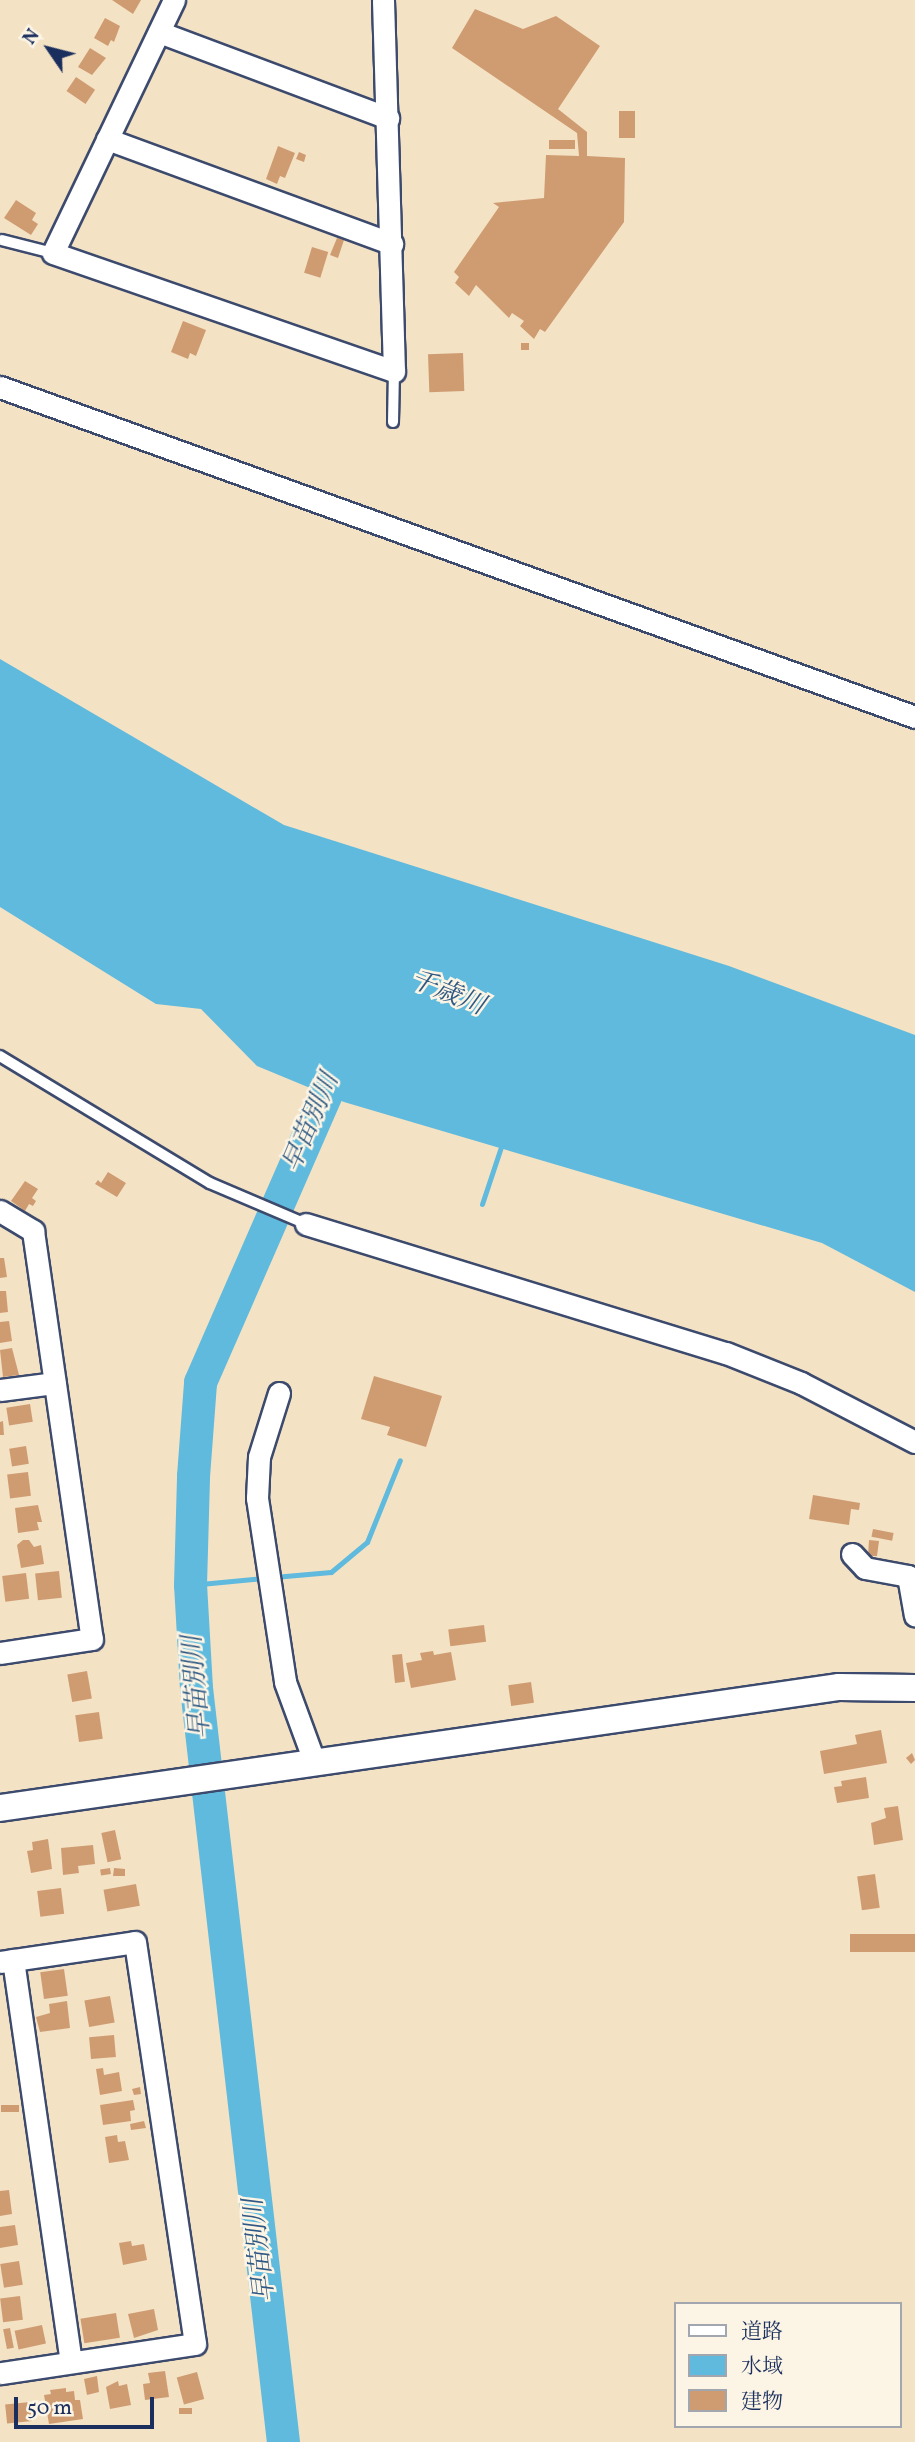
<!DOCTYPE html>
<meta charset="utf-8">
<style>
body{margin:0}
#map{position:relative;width:915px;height:2442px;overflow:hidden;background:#f4e2c5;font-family:Vollkorn,"Noto Serif JP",serif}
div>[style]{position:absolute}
.water>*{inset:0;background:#5fbadd}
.stream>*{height:5px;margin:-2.5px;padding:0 2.5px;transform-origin:2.5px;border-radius:2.5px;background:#5fbadd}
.river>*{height:33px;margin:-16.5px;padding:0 16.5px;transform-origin:16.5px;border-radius:16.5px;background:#5fbadd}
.building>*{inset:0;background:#cf9c72;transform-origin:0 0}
.roads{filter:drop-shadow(2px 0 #3c4a6d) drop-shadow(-2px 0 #3c4a6d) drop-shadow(0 2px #3c4a6d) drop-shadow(0 -2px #3c4a6d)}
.service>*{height:10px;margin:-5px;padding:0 5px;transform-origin:5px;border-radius:5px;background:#fff}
.minor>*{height:21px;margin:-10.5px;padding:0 10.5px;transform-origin:10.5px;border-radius:10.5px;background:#fff}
.tertiary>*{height:26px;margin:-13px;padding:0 13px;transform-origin:13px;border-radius:13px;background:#fff}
span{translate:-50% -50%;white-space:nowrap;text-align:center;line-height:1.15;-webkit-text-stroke:5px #fcf5e5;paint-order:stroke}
.water-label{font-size:26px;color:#2f5984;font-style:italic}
.legend{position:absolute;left:674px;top:2302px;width:228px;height:126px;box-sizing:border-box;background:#fcf5e5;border:2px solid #a2a6af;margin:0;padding:9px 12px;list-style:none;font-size:21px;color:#1b2f5e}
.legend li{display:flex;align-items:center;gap:14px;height:35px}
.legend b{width:35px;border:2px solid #a2a6af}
.north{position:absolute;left:14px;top:14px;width:70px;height:70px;-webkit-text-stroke:5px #fcf5e5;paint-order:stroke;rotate:305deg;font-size:19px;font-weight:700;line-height:28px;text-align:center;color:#1b2f5e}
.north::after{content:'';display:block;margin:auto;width:24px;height:32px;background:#1b2f5e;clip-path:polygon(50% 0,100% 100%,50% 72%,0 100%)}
.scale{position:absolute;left:14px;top:2397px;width:140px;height:32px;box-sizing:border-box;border:4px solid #1b2f5e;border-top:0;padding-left:9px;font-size:21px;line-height:24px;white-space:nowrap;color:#1b2f5e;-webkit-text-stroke:5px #fcf5e5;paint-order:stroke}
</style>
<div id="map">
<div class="water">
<i style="clip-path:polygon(0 659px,284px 825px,729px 966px,915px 1035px,915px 1292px,822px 1243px,344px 1102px,257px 1066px,201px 1009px,156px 1004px,0 907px)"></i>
</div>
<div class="stream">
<i style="left:482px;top:1204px;width:63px;rotate:-71.6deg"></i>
<i style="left:274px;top:1577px;width:57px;rotate:-5deg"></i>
<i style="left:331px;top:1572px;width:47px;rotate:-39.8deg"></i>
<i style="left:367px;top:1542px;width:88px;rotate:-68.1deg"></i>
<i style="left:190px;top:1585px;width:74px;rotate:-5.4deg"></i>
</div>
<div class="river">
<i style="left:283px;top:2442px;width:759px;rotate:-96.58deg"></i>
<i style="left:196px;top:1688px;width:103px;rotate:-93.3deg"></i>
<i style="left:190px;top:1585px;width:109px;rotate:-88.4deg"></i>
<i style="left:193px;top:1476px;width:94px;rotate:-85.7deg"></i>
<i style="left:200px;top:1382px;width:357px;rotate:-66.4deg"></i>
</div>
<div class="building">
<i style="clip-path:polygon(112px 0,141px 0,133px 14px)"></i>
<i style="clip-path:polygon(475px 9px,523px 29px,556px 16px,600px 46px,558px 109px,587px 132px,587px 156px,625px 158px,624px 222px,545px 332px,540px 329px,534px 339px,520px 326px,524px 321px,512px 313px,509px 318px,476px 285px,469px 296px,455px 283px,459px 277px,454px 272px,499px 207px,493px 203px,544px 198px,546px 155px,579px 156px,577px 133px,452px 48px)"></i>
<i style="clip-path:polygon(105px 18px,120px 26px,114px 42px,111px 40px,108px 46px,94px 38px)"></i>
<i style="clip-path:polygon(90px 48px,106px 58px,92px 75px,78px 67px)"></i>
<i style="left:76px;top:77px;width:23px;height:17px;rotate:34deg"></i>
<i style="left:619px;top:111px;width:16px;height:27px"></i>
<i style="left:575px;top:140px;width:9px;height:26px;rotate:90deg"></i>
<i style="clip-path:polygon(278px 146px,295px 153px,285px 178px,280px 176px,277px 184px,266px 179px)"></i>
<i style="clip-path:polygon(299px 152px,306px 155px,304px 162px,296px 159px)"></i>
<i style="clip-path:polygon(16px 200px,36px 213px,32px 220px,38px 224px,31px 235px,4px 218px)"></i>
<i style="clip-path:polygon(337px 238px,344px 240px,338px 258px,330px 255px)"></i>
<i style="left:312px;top:247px;width:17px;height:27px;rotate:17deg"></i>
<i style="clip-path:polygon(183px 321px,206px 330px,196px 356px,190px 353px,188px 359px,171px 352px)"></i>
<i style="left:521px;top:343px;width:8px;height:7px"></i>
<i style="left:463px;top:353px;width:38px;height:35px;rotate:88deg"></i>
<i style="clip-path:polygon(108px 1172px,126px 1183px,117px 1197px,95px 1184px,98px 1180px,101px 1183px)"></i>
<i style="clip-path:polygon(25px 1181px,38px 1189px,32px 1198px,36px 1201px,33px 1206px,29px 1204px,25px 1211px,11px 1201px)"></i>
<i style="clip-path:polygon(0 1258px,4px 1258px,7px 1277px,0 1278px)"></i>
<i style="clip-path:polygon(0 1291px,6px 1291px,8px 1312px,0 1313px)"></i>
<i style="clip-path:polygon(9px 1321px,12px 1341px,0 1343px,0 1322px)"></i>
<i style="clip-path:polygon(12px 1348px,19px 1375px,3px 1377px,0 1350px)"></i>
<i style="clip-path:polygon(374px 1376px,442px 1396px,426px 1447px,387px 1435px,390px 1427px,361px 1419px)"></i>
<i style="left:30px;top:1404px;width:18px;height:24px;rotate:81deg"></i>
<i style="clip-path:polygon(3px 1421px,4px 1435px,0 1435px,0 1422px)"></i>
<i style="left:26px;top:1446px;width:18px;height:17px;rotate:81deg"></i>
<i style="left:28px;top:1472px;width:24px;height:21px;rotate:83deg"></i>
<i style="clip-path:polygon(813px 1495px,860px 1503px,859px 1510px,851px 1509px,849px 1525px,809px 1519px)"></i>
<i style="clip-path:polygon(38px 1505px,42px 1522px,37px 1522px,39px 1530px,18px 1533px,15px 1508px)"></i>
<i style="left:873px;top:1529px;width:21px;height:8px;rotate:11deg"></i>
<i style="clip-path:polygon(23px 1540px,29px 1540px,34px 1547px,41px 1545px,44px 1564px,21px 1568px,17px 1545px)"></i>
<i style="clip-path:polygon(869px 1540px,879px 1541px,877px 1556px,868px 1556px)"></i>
<i style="left:59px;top:1571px;width:27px;height:24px;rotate:84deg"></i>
<i style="left:26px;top:1573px;width:26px;height:24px;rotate:83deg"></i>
<i style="left:484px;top:1625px;width:17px;height:36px;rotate:83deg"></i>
<i style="clip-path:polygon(433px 1651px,434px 1655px,451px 1652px,456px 1680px,411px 1688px,406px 1663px,422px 1660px,420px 1653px)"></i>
<i style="left:402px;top:1654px;width:28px;height:10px;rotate:84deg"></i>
<i style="left:87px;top:1671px;width:28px;height:20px;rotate:80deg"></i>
<i style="left:531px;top:1682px;width:21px;height:23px;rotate:82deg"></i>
<i style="left:99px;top:1712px;width:27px;height:24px;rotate:82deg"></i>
<i style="clip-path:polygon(881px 1730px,887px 1763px,824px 1774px,820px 1751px,857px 1744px,855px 1735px)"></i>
<i style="clip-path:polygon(912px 1753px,915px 1760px,911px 1764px,906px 1758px)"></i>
<i style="clip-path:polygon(866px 1777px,869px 1798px,837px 1803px,834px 1787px,842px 1786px,841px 1781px)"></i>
<i style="clip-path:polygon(898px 1806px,903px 1840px,874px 1845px,871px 1823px,886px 1818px,884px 1808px)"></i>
<i style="left:115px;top:1830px;width:30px;height:14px;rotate:78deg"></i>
<i style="clip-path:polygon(48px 1839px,52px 1869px,31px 1873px,27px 1851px,33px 1850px,32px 1842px)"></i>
<i style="clip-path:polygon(93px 1845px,95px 1864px,78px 1866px,79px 1873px,63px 1875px,61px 1848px)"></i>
<i style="left:110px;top:1868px;width:6px;height:10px;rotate:81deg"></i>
<i style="clip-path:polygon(114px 1868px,125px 1869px,125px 1876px,113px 1876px)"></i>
<i style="left:875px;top:1874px;width:34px;height:18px;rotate:82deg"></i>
<i style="left:136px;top:1884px;width:22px;height:33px;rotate:80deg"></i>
<i style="left:61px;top:1888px;width:26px;height:24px;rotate:83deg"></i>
<i style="left:915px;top:1934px;width:18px;height:65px;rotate:90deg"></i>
<i style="left:64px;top:1969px;width:27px;height:24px;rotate:82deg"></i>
<i style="left:110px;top:1996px;width:27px;height:26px;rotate:80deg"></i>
<i style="clip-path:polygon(67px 2001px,70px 2028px,40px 2032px,36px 2017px,50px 2013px,49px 2004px)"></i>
<i style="left:114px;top:2035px;width:22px;height:25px;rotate:85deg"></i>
<i style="clip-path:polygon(103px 2068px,104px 2075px,119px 2072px,122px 2091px,100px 2095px,96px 2069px)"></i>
<i style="clip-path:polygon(140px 2087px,141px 2094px,134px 2095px,132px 2089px)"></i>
<i style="clip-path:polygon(133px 2100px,135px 2110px,130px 2111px,131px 2121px,103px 2125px,100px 2105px)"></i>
<i style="left:19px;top:2105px;width:7px;height:18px;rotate:90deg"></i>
<i style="clip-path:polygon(144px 2121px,146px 2128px,131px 2130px,130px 2124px)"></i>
<i style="clip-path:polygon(117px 2135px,118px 2142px,125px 2141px,129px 2160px,109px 2163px,105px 2137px)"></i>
<i style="clip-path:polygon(9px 2190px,12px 2214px,0 2216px,0 2191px)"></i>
<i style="clip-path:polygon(15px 2225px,18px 2245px,0 2248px,0 2227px)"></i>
<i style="clip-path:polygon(131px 2241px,132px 2246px,144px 2244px,147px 2260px,123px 2265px,119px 2243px)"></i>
<i style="left:19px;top:2261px;width:24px;height:19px;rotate:81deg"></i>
<i style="left:20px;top:2296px;width:24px;height:20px;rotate:83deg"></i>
<i style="clip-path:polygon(154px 2309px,158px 2330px,134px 2338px,128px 2314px)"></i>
<i style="left:116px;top:2313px;width:25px;height:36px;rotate:81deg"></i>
<i style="left:42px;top:2325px;width:19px;height:28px;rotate:78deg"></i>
<i style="left:10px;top:2328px;width:20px;height:7px;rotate:79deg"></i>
<i style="clip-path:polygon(165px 2371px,169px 2397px,145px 2400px,143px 2384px,150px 2383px,148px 2373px)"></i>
<i style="left:197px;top:2372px;width:28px;height:21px;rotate:75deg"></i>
<i style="clip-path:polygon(97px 2376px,99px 2392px,87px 2395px,84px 2379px)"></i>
<i style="clip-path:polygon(118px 2381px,119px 2386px,127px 2384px,131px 2405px,110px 2409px,106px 2387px)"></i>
<i style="clip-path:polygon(66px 2388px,66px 2392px,74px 2391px,75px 2400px,80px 2400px,83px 2419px,49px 2424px,44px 2395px,51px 2394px,50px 2390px)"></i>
<i style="left:30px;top:2402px;width:19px;height:25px;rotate:84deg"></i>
<i style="left:192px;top:2408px;width:6px;height:13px;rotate:90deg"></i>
</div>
<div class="roads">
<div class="service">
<i style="left:2px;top:240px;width:53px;rotate:14.3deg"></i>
<i style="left:393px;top:422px;width:51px;rotate:-88.9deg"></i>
<i style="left:0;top:1056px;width:245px;rotate:31.2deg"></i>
<i style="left:210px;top:1183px;width:104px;rotate:23.1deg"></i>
</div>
<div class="minor">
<i style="left:174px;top:0;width:280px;rotate:115.6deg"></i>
<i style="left:53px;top:253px;width:361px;rotate:19.1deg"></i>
<i style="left:394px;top:371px;width:371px;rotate:-91.7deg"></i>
<i style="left:159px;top:32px;width:245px;rotate:20.6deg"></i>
<i style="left:107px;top:139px;width:304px;rotate:20.2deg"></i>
<i style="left:0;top:387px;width:973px;rotate:19.83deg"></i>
<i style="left:0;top:1211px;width:39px;rotate:31deg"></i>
<i style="left:33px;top:1231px;width:412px;rotate:81.8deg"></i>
<i style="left:92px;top:1639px;width:93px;rotate:171.3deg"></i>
<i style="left:306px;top:1224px;width:439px;rotate:17.1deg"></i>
<i style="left:726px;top:1353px;width:81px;rotate:21.8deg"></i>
<i style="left:801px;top:1383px;width:128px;rotate:27.4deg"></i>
<i style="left:0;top:1390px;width:55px;rotate:-7.3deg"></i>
<i style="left:279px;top:1393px;width:67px;rotate:107.4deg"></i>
<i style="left:259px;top:1457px;width:41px;rotate:92.8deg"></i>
<i style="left:257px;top:1498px;width:186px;rotate:81.3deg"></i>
<i style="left:285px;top:1682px;width:84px;rotate:69.8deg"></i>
<i style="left:852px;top:1554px;width:19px;rotate:47deg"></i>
<i style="left:865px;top:1568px;width:44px;rotate:10.5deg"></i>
<i style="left:908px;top:1576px;width:40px;rotate:80deg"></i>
<i style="left:13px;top:1960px;width:406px;rotate:81.8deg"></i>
<i style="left:0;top:1962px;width:136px;rotate:-8.4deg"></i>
<i style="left:135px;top:1942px;width:406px;rotate:81.5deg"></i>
<i style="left:195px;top:2344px;width:197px;rotate:171.5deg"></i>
</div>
<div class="tertiary">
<i style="left:0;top:1808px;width:848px;rotate:-8.21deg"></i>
<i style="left:839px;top:1687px;width:76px;rotate:0.8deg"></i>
</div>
</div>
<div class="water-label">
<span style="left:447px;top:994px;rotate:22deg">千歳川</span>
<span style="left:312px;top:1123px;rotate:-67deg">早苗別川</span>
<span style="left:198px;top:1687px;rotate:-95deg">早苗別川</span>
<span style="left:261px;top:2250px;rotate:-97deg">早苗別川</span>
</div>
<ul class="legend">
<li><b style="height:9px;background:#fff"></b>道路</li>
<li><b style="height:19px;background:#5fbadd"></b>水域</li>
<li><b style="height:19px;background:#cf9c72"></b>建物</li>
</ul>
<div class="north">N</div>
<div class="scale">50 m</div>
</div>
